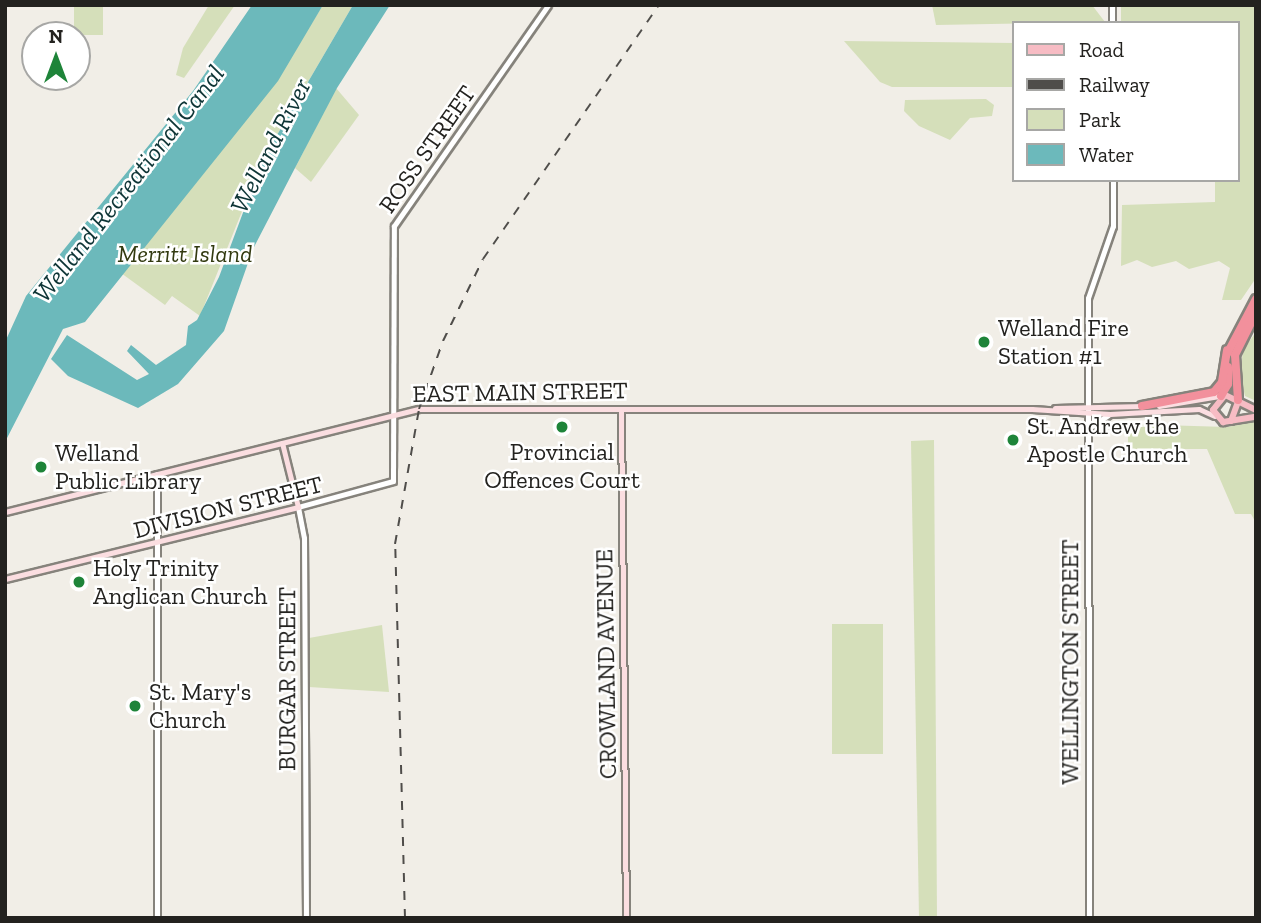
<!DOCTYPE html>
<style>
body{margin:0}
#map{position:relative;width:1261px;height:923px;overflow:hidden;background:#f1eee7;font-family:"Zilla Slab",serif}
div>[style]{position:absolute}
.green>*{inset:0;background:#d5dfba;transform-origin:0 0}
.water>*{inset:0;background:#6cb9bb}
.roads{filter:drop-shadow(2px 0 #86837c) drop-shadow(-2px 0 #86837c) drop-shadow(0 2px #86837c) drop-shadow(0 -2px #86837c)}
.tertiary>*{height:5px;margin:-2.5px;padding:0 2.5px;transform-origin:2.5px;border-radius:2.5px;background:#fff}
.secondary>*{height:5px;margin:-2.5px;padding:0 2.5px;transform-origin:2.5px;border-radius:2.5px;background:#fbdee1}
.primary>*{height:6px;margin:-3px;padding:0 3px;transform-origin:3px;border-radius:3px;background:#f7bcc4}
.motorway>*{height:8px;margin:-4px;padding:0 4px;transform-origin:4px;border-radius:4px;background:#f2909c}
.rail>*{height:2px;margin-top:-1px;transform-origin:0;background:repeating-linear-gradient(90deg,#4f4d4a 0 9px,transparent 0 18px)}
.dots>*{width:19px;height:19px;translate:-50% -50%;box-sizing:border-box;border:4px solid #fff;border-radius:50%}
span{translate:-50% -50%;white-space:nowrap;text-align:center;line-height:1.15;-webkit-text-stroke:5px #fff;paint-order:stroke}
.street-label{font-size:24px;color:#23221f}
.park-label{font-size:24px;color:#323a10;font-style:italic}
.poi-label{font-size:24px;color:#23221f}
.left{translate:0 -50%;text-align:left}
.water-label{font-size:26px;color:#0e3536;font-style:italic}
.frame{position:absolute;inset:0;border:7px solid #23221f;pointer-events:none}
.legend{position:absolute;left:1012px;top:21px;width:228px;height:161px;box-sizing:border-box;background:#fff;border:2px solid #a7a7a5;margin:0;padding:9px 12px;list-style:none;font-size:21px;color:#23221f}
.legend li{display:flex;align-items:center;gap:14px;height:35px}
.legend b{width:35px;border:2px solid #a7a7a5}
.north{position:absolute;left:21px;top:21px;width:70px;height:70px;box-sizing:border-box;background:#fff;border:2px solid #a7a7a5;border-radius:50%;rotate:0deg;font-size:19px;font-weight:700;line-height:28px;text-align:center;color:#23221f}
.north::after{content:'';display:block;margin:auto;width:24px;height:32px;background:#1e8439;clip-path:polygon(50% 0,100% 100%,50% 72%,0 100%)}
</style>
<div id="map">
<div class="green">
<i style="left:74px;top:5px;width:29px;height:30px"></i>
<i style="clip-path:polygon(209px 5px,235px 5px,184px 78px,176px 75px,183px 48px)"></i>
<i style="clip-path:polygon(323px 5px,353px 5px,263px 159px,200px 316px,172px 296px,165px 305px,121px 273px,293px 53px)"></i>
<i style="clip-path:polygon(932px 5px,1092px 5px,1105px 22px,936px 25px)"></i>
<i style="clip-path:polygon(1121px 5px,1256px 5px,1256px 278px,1241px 300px,1222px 300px,1230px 268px,1219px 261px,1189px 269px,1176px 261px,1152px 267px,1137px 260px,1121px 266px,1122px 205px,1215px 202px,1215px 180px,1238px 180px,1238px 23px,1121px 23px)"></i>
<i style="clip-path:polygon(844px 41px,1014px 43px,1014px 87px,892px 87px,880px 82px)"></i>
<i style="clip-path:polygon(336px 88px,359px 115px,311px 182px,295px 168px)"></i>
<i style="clip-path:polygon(986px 99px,994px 105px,992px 116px,970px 118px,950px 140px,919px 126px,904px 111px,905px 100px)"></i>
<i style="clip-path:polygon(1256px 332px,1256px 401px,1245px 396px,1240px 375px,1243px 350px)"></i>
<i style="clip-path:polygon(1256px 421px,1256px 523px,1251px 514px,1235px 514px,1207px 449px,1128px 449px,1128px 424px,1227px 427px)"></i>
<i style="clip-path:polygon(934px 440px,937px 918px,919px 918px,911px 441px)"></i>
<i style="left:832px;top:624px;width:51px;height:130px"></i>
<i style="clip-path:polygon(382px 625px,389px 692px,309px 687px,309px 638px)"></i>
</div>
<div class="water">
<i style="clip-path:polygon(252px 5px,323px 5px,278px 81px,85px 322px,63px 329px,5px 442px,5px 342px,26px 296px,193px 91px)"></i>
<i style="clip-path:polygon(353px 5px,390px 5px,337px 88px,295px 168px,253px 249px,224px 331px,178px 384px,138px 408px,68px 376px,51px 359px,67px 335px,137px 380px,149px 374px,127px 351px,131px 345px,156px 365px,186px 345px,188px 326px,197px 320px,219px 277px,263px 159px)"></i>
</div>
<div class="roads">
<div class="tertiary">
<i style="left:1112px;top:5px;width:18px;rotate:90deg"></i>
<i style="left:1089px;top:428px;width:23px;rotate:-34deg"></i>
<i style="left:157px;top:474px;width:444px;rotate:90deg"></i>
<i style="left:306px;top:918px;width:380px;rotate:-90.3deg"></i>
<i style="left:304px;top:538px;width:32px;rotate:-101deg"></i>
<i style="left:298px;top:507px;width:98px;rotate:-15.3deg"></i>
<i style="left:393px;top:481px;width:255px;rotate:-89.8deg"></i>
<i style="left:394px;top:226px;width:269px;rotate:-55.1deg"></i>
<i style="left:1089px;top:918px;width:620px;rotate:-90.09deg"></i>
<i style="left:1088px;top:298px;width:76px;rotate:-70.9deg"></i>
<i style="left:1113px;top:226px;width:46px;rotate:-90deg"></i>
</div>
<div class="secondary">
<i style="left:1159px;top:406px;width:61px;rotate:-9.5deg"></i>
<i style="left:1055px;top:408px;width:88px;rotate:-1.3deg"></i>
<i style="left:621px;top:410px;width:508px;rotate:89.44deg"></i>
<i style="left:5px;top:512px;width:427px;rotate:-14deg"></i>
<i style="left:419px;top:409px;width:613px"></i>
<i style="left:1032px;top:409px;width:78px;rotate:3.7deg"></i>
<i style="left:1110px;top:414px;width:89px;rotate:-3.2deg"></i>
<i style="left:1199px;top:409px;width:17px;rotate:24deg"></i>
<i style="left:5px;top:579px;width:302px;rotate:-13.8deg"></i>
<i style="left:298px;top:507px;width:66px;rotate:-104deg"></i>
</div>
<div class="primary">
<i style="left:1256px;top:410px;width:34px;rotate:-154deg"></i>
<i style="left:1225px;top:395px;width:19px;rotate:129deg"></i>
<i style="left:1213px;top:410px;width:16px;rotate:50deg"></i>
<i style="left:1223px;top:422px;width:33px;rotate:-9deg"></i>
<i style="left:1231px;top:421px;width:20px;rotate:-70deg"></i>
</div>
<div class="motorway">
<i style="left:1227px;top:354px;width:62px;rotate:-62.2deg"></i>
<i style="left:1221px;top:396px;width:14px;rotate:-60deg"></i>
<i style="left:1228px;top:384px;width:17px;rotate:-90deg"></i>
<i style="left:1238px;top:400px;width:45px;rotate:-93.8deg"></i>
<i style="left:1235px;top:355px;width:47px;rotate:-63.4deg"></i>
<i style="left:1142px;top:406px;width:73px;rotate:-11deg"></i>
<i style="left:1214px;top:392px;width:13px;rotate:-51deg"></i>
<i style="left:1222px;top:382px;width:32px;rotate:-81deg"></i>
</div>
</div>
<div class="rail">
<i style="left:405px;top:918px;width:374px;rotate:-91.5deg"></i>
<i style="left:395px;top:544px;width:137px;rotate:-79.9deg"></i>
<i style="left:419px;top:409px;width:72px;rotate:-70.6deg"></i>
<i style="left:443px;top:341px;width:91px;rotate:-64deg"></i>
<i style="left:483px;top:259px;width:309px;rotate:-55.3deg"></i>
</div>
<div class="dots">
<i style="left:984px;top:342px;background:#1e8439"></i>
<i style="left:562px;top:427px;background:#1e8439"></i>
<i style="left:1013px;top:440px;background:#1e8439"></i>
<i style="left:41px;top:467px;background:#1e8439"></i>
<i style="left:79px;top:582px;background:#1e8439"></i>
<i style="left:135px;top:706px;background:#1e8439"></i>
</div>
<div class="street-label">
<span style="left:427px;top:149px;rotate:-55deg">ROSS STREET</span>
<span style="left:520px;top:392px;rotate:-1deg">EAST MAIN STREET</span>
<span style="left:228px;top:507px;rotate:-14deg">DIVISION STREET</span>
<span style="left:1070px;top:662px;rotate:-90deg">WELLINGTON STREET</span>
<span style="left:606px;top:664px;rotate:-91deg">CROWLAND AVENUE</span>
<span style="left:287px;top:679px;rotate:-90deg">BURGAR STREET</span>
</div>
<div class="park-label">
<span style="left:185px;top:254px">Merritt Island</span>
</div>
<div class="poi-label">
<span class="left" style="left:998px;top:342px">Welland Fire<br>Station #1</span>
<span class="left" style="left:1027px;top:440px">St. Andrew the<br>Apostle Church</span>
<span style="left:562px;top:466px">Provincial<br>Offences Court</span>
<span class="left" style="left:55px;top:467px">Welland<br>Public Library</span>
<span class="left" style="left:93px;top:582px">Holy Trinity<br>Anglican Church</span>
<span class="left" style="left:149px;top:706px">St. Mary's<br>Church</span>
</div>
<div class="water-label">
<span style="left:271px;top:146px;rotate:-63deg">Welland River</span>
<span style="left:129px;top:184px;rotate:-52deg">Welland Recreational Canal</span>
</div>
<div class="frame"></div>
<ul class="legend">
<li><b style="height:9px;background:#f7bcc4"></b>Road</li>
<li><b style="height:9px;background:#4f4d4a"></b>Railway</li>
<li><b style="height:19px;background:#d5dfba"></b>Park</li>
<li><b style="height:19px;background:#6cb9bb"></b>Water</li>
</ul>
<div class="north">N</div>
</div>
